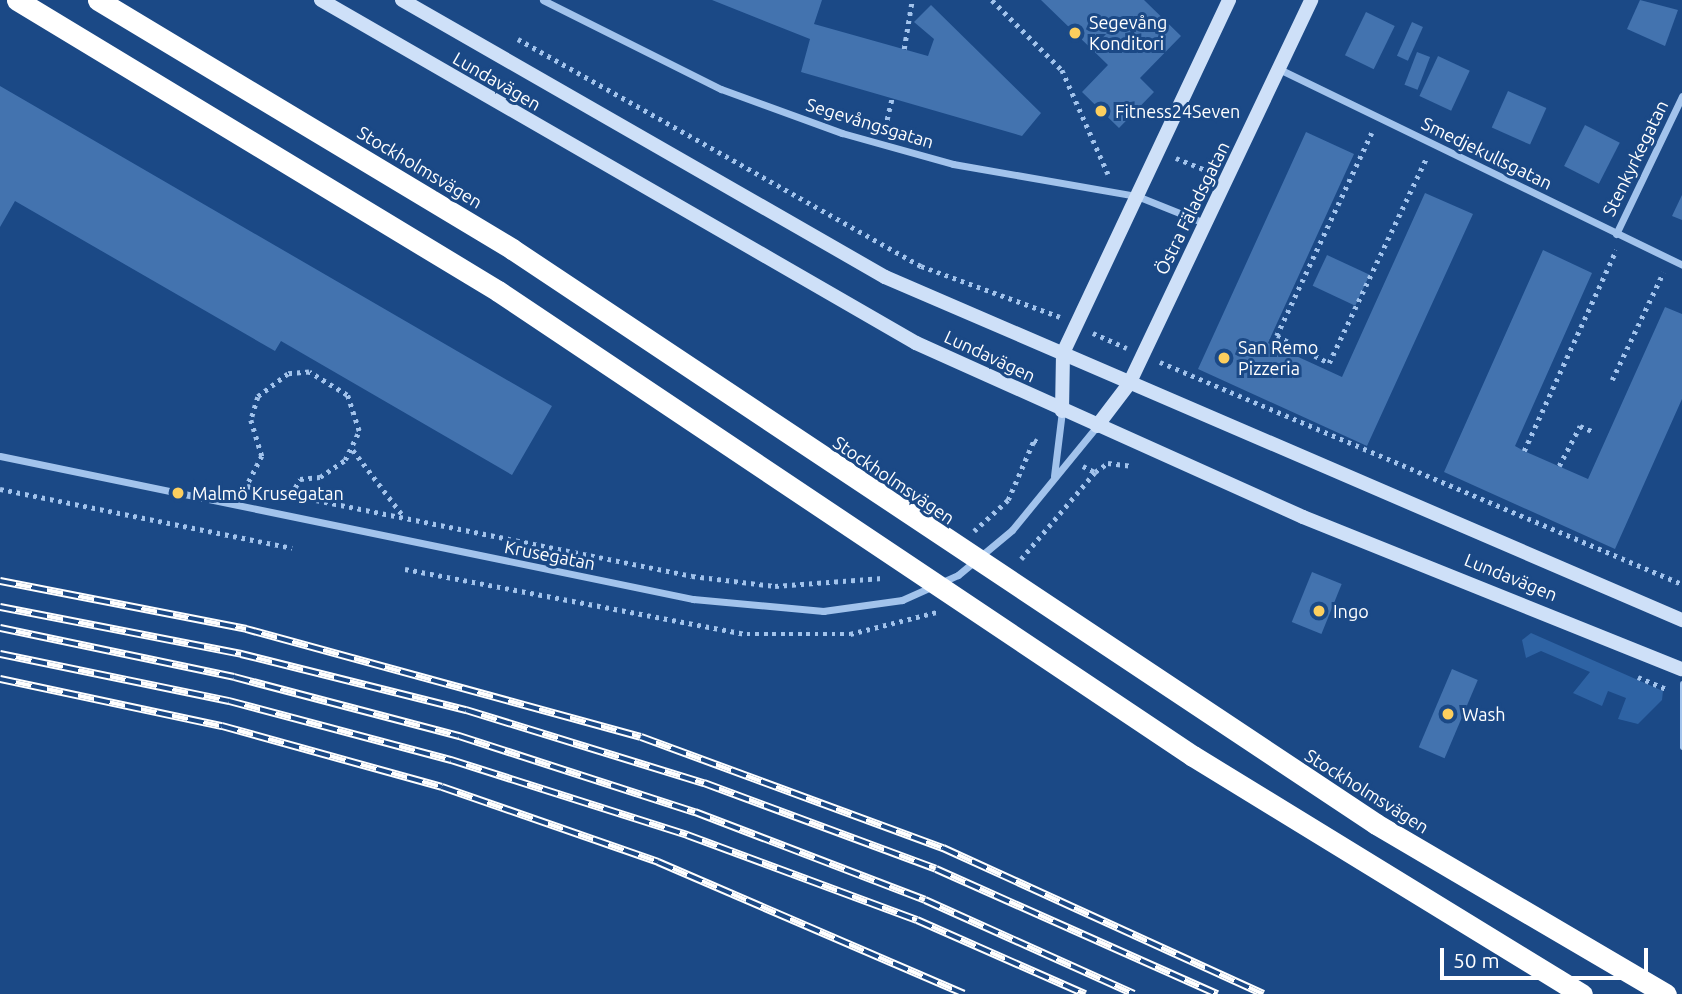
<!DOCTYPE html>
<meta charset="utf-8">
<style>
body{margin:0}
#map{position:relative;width:1682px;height:994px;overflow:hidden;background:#1b4986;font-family:Ubuntu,sans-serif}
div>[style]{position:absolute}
.green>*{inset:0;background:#2e63a4}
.building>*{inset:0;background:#4373af;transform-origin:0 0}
.path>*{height:4.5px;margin-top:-2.25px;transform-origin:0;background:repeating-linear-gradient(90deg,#a2c3ec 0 3.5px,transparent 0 8.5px)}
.lane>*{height:5px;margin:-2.5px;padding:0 2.5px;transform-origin:2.5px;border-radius:2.5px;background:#a2c3ec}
.street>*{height:7px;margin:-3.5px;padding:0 3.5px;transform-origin:3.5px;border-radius:3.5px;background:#a2c3ec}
.secondary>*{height:14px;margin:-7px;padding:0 7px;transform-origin:7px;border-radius:7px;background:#cee0f8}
.highway>*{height:21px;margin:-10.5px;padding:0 10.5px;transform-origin:10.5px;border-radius:10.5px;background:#fff}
.rail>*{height:8px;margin-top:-4px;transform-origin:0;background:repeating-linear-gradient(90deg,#1b4986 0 16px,#fff 0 32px);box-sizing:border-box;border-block:2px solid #fff}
.dots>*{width:19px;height:19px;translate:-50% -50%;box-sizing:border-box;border:4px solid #1b4986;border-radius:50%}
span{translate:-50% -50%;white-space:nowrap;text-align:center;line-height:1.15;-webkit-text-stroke:6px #1b4986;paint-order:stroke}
.poi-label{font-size:18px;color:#fff}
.left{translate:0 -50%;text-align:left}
.street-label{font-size:18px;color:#fff}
.scale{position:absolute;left:1440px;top:948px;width:208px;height:32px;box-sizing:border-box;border:4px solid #fff;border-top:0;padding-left:9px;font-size:21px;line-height:24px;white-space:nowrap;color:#fff;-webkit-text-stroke:5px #1b4986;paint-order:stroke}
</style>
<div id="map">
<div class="green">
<i style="clip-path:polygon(1531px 633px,1663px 691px,1662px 700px,1638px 724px,1618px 719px,1626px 698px,1608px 691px,1602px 706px,1573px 693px,1590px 672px,1541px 651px,1526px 658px,1522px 640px)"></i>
</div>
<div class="building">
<i style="clip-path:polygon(712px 0,822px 0,814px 24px,928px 56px,934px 39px,914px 22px,931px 5px,1041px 113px,1022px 136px,801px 72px,810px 39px)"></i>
<i style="clip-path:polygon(1041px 0,1144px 0,1181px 36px,1140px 78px,1154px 92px,1119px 128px,1082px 92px,1108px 65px)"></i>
<i style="clip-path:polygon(1640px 0,1678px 10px,1665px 46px,1627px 29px)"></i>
<i style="left:1366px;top:12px;width:32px;height:48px;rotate:26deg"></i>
<i style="left:1412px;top:22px;width:12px;height:37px;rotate:24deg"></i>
<i style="left:1417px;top:52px;width:14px;height:35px;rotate:21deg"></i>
<i style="left:1438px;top:56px;width:35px;height:44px;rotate:25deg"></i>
<i style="clip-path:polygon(0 86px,552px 406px,512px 475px,281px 341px,275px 351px,15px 201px,0 227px)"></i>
<i style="left:1508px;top:91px;width:42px;height:40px;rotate:24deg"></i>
<i style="left:1585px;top:125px;width:39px;height:46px;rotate:27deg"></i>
<i style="clip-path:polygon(1306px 132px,1354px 154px,1268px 343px,1342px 377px,1425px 193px,1473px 214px,1367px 446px,1198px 369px)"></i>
<i style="clip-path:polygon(1682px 195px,1682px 220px,1672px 216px)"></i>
<i style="clip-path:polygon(1543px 250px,1592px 273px,1515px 446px,1524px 451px,1588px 479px,1665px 307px,1682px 314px,1682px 399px,1615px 549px,1444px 472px)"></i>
<i style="left:1327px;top:255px;width:47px;height:34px;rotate:25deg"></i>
<i style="left:1312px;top:572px;width:32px;height:54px;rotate:22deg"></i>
<i style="left:1452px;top:669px;width:28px;height:85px;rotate:23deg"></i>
</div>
<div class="path">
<i style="left:992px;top:0;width:99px;rotate:45deg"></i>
<i style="left:1062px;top:70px;width:114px;rotate:66.1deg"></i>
<i style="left:518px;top:39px;width:463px;rotate:29.4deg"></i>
<i style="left:921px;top:266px;width:148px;rotate:20.1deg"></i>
<i style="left:904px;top:49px;width:50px;rotate:-80.7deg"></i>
<i style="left:885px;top:128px;width:31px;rotate:-77deg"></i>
<i style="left:1372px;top:133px;width:224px;rotate:115.1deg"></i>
<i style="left:1277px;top:336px;width:59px;rotate:27.4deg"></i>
<i style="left:1329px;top:363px;width:228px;rotate:-64.6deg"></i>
<i style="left:1176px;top:158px;width:37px;rotate:22deg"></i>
<i style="left:1093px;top:333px;width:37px;rotate:24deg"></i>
<i style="left:1160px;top:362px;width:567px;rotate:23.04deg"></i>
<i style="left:1612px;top:380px;width:119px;rotate:-64.5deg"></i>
<i style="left:353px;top:450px;width:84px;rotate:52.7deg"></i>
<i style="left:1524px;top:451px;width:221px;rotate:-65.4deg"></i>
<i style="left:1083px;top:466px;width:13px;rotate:27deg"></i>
<i style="left:1095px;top:472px;width:16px;rotate:-35deg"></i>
<i style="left:1108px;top:463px;width:25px;rotate:7deg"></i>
<i style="left:1559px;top:466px;width:45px;rotate:-62.3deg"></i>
<i style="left:1580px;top:426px;width:13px;rotate:23deg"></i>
<i style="left:0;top:489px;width:298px;rotate:11.4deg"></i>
<i style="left:291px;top:495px;width:18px;rotate:-61deg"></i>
<i style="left:300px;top:479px;width:20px;rotate:-6deg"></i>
<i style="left:320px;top:477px;width:30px;rotate:-34deg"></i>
<i style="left:345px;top:460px;width:32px;rotate:-64deg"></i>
<i style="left:359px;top:431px;width:38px;rotate:-108deg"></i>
<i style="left:347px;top:395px;width:44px;rotate:-148.8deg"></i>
<i style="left:309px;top:372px;width:21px;rotate:175deg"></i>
<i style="left:288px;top:374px;width:38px;rotate:143deg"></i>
<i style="left:258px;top:397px;width:24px;rotate:107deg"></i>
<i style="left:251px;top:420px;width:38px;rotate:73deg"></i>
<i style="left:262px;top:456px;width:34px;rotate:117deg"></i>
<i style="left:247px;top:486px;width:45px;rotate:11.6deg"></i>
<i style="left:291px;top:495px;width:409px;rotate:11.4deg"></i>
<i style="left:692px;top:576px;width:84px;rotate:6.9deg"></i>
<i style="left:775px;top:586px;width:108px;rotate:-4.2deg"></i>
<i style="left:974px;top:531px;width:46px;rotate:-42.4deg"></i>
<i style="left:1008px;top:500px;width:65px;rotate:-66.6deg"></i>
<i style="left:1034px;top:440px;width:8px;rotate:30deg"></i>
<i style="left:1021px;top:559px;width:114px;rotate:-49.6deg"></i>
<i style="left:405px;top:569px;width:348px;rotate:10.8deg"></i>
<i style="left:747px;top:634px;width:103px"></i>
<i style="left:850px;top:634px;width:90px;rotate:-14.2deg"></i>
<i style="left:1638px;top:677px;width:33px;rotate:23deg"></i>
</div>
<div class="lane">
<i style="left:1682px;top:683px;width:64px;rotate:90deg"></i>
</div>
<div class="street">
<i style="left:543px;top:0;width:199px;rotate:26.6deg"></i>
<i style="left:721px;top:89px;width:129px;rotate:20deg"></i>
<i style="left:842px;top:133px;width:115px;rotate:15.6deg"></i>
<i style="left:953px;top:164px;width:187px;rotate:9.9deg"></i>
<i style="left:1137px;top:196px;width:72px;rotate:21.9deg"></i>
<i style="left:1279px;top:69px;width:448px;rotate:25.9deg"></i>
<i style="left:1616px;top:234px;width:153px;rotate:-64.4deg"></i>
<i style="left:0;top:456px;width:708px;rotate:11.66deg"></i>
<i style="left:693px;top:599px;width:131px;rotate:5.3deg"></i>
<i style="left:823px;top:611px;width:80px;rotate:-7.9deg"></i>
<i style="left:902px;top:600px;width:61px;rotate:-24.1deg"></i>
<i style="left:958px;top:575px;width:70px;rotate:-39.8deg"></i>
<i style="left:1012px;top:530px;width:134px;rotate:-50.7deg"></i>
<i style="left:1054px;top:476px;width:65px;rotate:-83deg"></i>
</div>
<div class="secondary">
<i style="left:321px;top:0;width:687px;rotate:29.96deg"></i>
<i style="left:916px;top:343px;width:424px;rotate:24.2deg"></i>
<i style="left:1303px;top:517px;width:408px;rotate:21.9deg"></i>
<i style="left:402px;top:0;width:557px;rotate:29.83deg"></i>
<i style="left:885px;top:277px;width:868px;rotate:23.29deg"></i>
<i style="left:1062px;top:411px;width:58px;rotate:-89deg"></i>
<i style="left:1063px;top:353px;width:390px;rotate:-64.8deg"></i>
<i style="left:1097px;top:426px;width:53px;rotate:-52.7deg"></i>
<i style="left:1129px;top:384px;width:425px;rotate:-64.6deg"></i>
</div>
<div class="highway">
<i style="left:17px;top:0;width:562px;rotate:31.17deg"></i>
<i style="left:498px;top:291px;width:836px;rotate:33.79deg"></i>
<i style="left:1193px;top:756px;width:456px;rotate:31.5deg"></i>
<i style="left:98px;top:0;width:483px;rotate:31deg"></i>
<i style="left:512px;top:249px;width:1038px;rotate:33.64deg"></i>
<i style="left:1376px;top:824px;width:336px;rotate:30.4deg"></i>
</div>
<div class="rail">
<i style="left:0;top:581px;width:251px;rotate:11deg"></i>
<i style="left:246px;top:629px;width:409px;rotate:15.3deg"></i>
<i style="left:641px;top:737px;width:322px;rotate:20.2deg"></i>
<i style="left:943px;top:848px;width:352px;rotate:24.5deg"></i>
<i style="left:0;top:607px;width:246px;rotate:11deg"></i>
<i style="left:241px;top:654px;width:232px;rotate:14deg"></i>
<i style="left:466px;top:710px;width:249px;rotate:17.1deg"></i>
<i style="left:704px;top:783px;width:247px;rotate:20.3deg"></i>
<i style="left:936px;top:869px;width:308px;rotate:24deg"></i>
<i style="left:0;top:628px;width:239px;rotate:11.8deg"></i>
<i style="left:234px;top:677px;width:233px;rotate:14.7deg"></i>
<i style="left:459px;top:736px;width:248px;rotate:17.9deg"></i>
<i style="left:695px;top:812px;width:246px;rotate:20.9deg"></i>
<i style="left:925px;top:900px;width:229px;rotate:24.2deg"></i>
<i style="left:0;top:654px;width:234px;rotate:11.6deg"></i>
<i style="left:229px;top:701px;width:230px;rotate:14.9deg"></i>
<i style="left:451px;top:760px;width:248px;rotate:17.6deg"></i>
<i style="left:687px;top:835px;width:245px;rotate:20.3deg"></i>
<i style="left:917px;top:920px;width:184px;rotate:23.8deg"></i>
<i style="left:0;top:679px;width:227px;rotate:12deg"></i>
<i style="left:222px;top:726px;width:228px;rotate:15.5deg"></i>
<i style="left:442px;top:787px;width:229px;rotate:19.1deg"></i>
<i style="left:658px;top:862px;width:333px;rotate:23.3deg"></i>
</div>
<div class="dots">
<i style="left:1075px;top:33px;background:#fdcf5e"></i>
<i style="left:1101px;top:111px;background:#fdcf5e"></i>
<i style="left:1224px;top:358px;background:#fdcf5e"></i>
<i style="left:178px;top:493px;background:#fdcf5e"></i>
<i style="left:1319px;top:611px;background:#fdcf5e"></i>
<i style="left:1448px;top:714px;background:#fdcf5e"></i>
</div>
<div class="poi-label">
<span class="left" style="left:1089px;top:33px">Segevång<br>Konditori</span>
<span class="left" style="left:1115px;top:111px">Fitness24Seven</span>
<span class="left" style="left:1238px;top:358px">San Remo<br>Pizzeria</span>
<span class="left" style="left:192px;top:493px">Malmö Krusegatan</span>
<span class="left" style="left:1333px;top:611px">Ingo</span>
<span class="left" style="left:1462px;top:714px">Wash</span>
</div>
<div class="street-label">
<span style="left:497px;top:81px;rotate:30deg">Lundavägen</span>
<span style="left:870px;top:123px;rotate:17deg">Segevångsgatan</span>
<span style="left:1487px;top:153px;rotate:26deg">Smedjekullsgatan</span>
<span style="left:1635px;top:158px;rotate:-64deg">Stenkyrkegatan</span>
<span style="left:420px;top:167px;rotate:31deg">Stockholmsvägen</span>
<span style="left:1192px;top:208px;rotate:-64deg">Östra Fäladsgatan</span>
<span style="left:990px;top:356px;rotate:25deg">Lundavägen</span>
<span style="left:894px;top:480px;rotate:34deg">Stockholmsvägen</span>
<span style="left:550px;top:555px;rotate:11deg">Krusegatan</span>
<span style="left:1511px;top:577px;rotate:22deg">Lundavägen</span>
<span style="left:1367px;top:791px;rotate:32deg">Stockholmsvägen</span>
</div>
<div class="scale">50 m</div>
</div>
